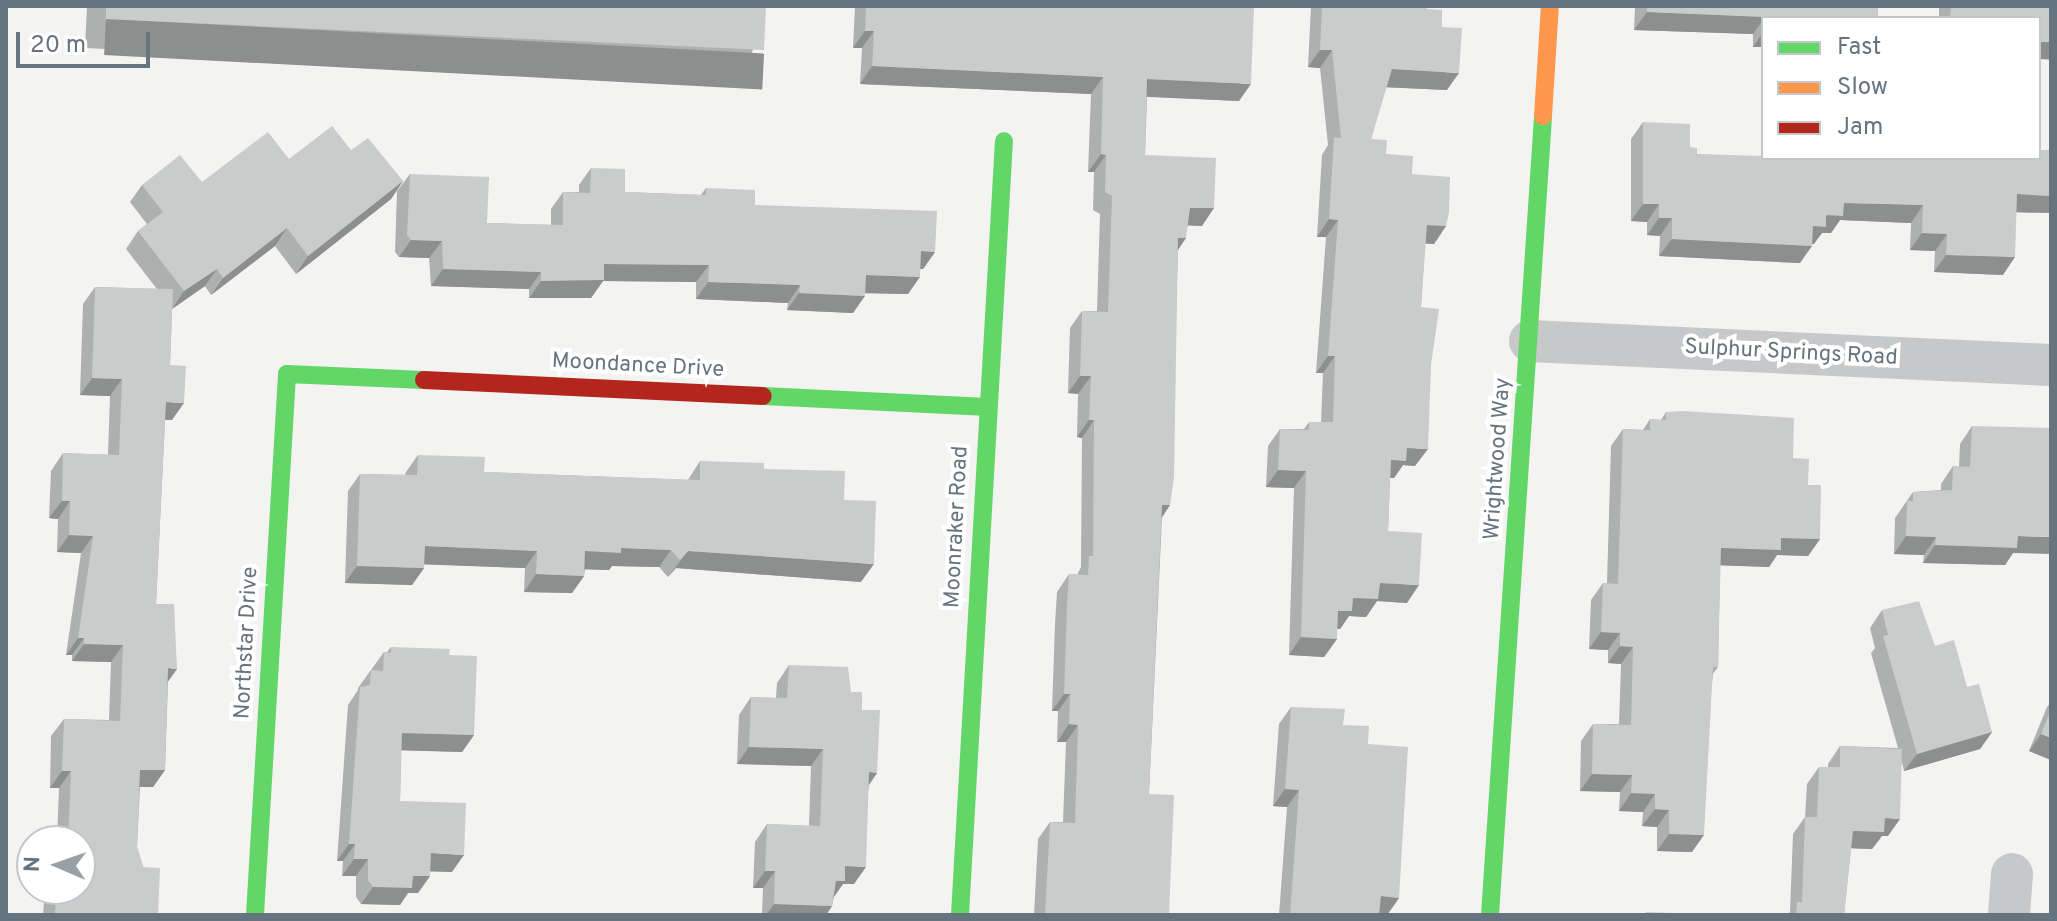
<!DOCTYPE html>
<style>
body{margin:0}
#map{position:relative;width:2057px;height:921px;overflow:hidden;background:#f3f3f1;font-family:Overpass,sans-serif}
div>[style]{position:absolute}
.street>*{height:42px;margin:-21px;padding:0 21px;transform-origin:21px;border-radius:21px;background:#c7c8c9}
.fast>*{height:18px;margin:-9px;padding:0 9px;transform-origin:9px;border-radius:9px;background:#63d668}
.slow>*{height:18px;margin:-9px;padding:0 9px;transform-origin:9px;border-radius:9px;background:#ff974d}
.jam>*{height:18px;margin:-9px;padding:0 9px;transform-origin:9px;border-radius:9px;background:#b3261e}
.wall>*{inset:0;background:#aeafaf}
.shaded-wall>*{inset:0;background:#8d8e8e;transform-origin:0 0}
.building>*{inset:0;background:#cacbcb}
span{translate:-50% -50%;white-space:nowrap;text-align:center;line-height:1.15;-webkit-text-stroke:8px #fff;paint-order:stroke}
.street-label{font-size:22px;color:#66747f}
.frame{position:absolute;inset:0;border:8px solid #66747f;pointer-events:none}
.legend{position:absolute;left:1761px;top:16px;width:280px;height:144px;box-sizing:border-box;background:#fff;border:2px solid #c2c7cc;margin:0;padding:10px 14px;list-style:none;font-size:24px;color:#66747f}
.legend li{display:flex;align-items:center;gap:16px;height:40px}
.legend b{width:40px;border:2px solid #c2c7cc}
.north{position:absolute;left:16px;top:825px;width:80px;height:80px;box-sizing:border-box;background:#fff;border:2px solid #c2c7cc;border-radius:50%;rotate:272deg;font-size:22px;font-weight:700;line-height:32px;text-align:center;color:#66747f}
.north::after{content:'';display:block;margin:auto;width:28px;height:36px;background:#97a0a7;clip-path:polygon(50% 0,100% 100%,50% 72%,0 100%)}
.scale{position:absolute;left:16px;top:32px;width:134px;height:36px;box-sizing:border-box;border:4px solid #66747f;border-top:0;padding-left:10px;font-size:24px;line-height:28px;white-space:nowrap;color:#66747f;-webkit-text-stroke:6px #fff;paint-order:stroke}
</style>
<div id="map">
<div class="street">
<i style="left:1530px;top:341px;width:522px;rotate:2.64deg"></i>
<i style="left:2009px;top:915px;width:41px;rotate:-85.8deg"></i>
</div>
<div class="fast">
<i style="left:763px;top:396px;width:225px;rotate:2.8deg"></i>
<i style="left:255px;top:915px;width:542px;rotate:-86.61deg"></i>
<i style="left:287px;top:374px;width:137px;rotate:2.5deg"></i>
<i style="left:960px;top:915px;width:775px;rotate:-86.75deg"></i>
<i style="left:1490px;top:915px;width:801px;rotate:-86.2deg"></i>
</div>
<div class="slow">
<i style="left:1543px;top:116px;width:110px;rotate:-86.4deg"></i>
</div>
<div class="jam">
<i style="left:424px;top:380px;width:339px;rotate:2.7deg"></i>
</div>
<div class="wall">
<i style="clip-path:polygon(87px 6px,766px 6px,744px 79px,85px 48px)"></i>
<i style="clip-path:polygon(855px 6px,1254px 6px,1239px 101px,1147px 97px,1145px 155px,1202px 226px,1188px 225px,1178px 250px,1170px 505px,1162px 518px,1149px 794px,1169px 915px,1034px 915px,1038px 839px,1050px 822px,1063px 822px,1066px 742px,1057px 742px,1058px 711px,1052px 711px,1055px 624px,1057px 592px,1069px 574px,1077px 575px,1081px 567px,1082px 438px,1077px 437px,1078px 394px,1068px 393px,1070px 328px,1082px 311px,1097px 311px,1100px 214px,1093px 210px,1094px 172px,1088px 172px,1091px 94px,860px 84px,862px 48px,853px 48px)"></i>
<i style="clip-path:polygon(1311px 6px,1427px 6px,1427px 9px,1442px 27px,1447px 90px,1386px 87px,1371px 139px,1386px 154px,1412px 174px,1446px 226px,1434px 244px,1425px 243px,1421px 307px,1415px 466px,1403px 465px,1394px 478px,1390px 478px,1388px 531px,1407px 603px,1377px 601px,1366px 617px,1349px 616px,1340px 629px,1337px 629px,1337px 639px,1324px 657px,1289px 655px,1294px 488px,1266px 487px,1268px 446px,1280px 429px,1304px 429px,1309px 422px,1321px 422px,1323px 373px,1316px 373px,1326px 237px,1317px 237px,1322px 155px,1328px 145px,1320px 68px,1308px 67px)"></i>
<i style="clip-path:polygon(1635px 6px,1878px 6px,1878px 18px,1763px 18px,1763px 47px,1753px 47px,1753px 34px,1634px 30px)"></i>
<i style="clip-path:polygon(1939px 6px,2051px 6px,2051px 60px,2039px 59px,2039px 18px,1939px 18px)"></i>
<i style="clip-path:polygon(1643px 122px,1690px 147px,1697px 154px,1763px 158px,2051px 150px,2051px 213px,2016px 212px,2003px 275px,1934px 272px,1935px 251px,1910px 250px,1911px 223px,1840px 220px,1831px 233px,1822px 233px,1812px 244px,1800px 263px,1659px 256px,1660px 236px,1647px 235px,1647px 222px,1631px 221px,1631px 139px)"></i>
<i style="clip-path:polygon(351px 150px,403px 181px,391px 199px,296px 274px,275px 246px,211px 295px,205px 286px,172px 309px,170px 365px,172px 420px,165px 420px,156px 604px,168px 682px,165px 770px,153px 787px,140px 787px,137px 847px,158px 915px,43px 915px,45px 889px,80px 889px,80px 841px,57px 841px,59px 788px,50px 788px,51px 736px,64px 719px,109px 720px,111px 662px,72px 661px,72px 655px,66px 655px,81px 553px,57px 552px,58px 519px,49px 518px,51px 471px,63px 453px,108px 455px,110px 396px,80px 395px,83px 304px,95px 287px,157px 289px,126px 249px,138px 231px,147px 224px,130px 202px,142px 185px,202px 182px,289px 159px)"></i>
<i style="clip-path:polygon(591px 168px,625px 192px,701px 195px,706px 188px,755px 205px,935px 252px,923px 269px,920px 269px,908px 294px,865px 293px,853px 313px,787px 310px,788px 303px,696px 299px,696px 282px,603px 281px,591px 298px,529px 298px,529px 289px,431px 286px,429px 258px,399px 257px,395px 252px,397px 191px,410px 174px,487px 223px,551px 225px,551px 209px,563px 192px,579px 192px,579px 185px)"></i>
<i style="clip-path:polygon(1666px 412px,1793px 458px,1808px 485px,1820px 539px,1808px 556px,1777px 555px,1769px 567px,1720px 565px,1718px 667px,1713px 674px,1692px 852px,1657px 851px,1657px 827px,1642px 826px,1643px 812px,1619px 811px,1620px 792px,1580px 791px,1581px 741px,1593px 724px,1619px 724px,1621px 664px,1608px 663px,1608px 650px,1589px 649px,1591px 600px,1603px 583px,1607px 583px,1611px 446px,1623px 429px,1643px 430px,1650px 419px,1661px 420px)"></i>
<i style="clip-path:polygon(1972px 426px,2013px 553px,2005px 565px,1923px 563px,1924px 555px,1894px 554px,1895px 518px,1913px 492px,1941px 490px,1941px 484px,1953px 466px,1959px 467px,1960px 444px)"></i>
<i style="clip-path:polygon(418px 455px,484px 472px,688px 480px,700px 461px,764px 469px,844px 500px,861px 582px,676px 568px,668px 577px,659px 567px,612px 566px,609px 570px,585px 569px,584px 576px,572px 593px,524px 592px,525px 568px,424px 564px,424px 568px,412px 585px,345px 583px,348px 491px,360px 474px,405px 475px,406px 472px)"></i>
<i style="clip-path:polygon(1882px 610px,1935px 646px,1967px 687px,1992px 732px,1980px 749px,1904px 771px,1902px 762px,1888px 836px,1882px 836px,1872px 849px,1851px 848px,1844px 915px,1788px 915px,1790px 912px,1793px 834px,1805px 817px,1807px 784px,1819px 767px,1828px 767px,1828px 764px,1840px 746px,1898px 748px,1871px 653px,1875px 648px,1870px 628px)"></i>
<i style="clip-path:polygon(391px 647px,449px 655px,474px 735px,462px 752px,401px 750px,400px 801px,452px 872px,430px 871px,430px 876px,418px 893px,408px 893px,400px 905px,361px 904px,356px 897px,356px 876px,342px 876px,343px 861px,337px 861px,348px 705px,358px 690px,358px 688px,384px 652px,387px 652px)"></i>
<i style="clip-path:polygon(789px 665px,851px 692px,862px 710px,877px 773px,869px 785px,854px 884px,843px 884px,834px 897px,832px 906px,826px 915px,762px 915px,763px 888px,753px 888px,755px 842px,767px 824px,809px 826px,811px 766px,737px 764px,739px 715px,751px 697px,776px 698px,777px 683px)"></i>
<i style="clip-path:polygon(2051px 702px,2051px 760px,2029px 751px,2047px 707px)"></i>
<i style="clip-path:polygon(1291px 707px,1343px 725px,1368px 744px,1399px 898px,1387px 915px,1279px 915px,1287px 807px,1273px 806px,1279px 724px)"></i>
</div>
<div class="shaded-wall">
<i style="clip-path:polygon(1647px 12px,1765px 17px,1753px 34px,1634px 30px)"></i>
<i style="left:106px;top:19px;width:659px;height:36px;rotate:3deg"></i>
<i style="clip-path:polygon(865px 31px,874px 31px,862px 48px,853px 48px)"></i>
<i style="clip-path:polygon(1763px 32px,1763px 47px,1753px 47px)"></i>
<i style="left:2039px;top:42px;width:12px;height:17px"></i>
<i style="clip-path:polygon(1320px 50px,1332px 50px,1320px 68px,1308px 67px)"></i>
<i style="clip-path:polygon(872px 66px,1103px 77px,1091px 94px,860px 84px)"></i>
<i style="clip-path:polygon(1392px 69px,1459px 73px,1447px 90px,1380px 87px)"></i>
<i style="clip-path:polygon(1147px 79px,1251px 84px,1239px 101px,1135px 96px)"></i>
<i style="clip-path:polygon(1101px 154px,1106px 155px,1094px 172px,1088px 172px)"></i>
<i style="clip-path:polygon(403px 181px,391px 199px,296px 274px,308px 256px)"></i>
<i style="clip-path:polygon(2017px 194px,2051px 196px,2051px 213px,2005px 212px)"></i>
<i style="clip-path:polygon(1844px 203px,1923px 205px,1911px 223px,1840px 220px,1831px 233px,1822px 233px,1814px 244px,1801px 244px,1813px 226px)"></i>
<i style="clip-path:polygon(1643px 204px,1659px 204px,1647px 222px,1631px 221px)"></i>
<i style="clip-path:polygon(1190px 208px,1214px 208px,1202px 226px,1178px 225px)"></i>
<i style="clip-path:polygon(1659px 218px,1672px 218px,1660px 236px,1647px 235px)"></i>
<i style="clip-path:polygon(1329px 219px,1338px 220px,1326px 237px,1317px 237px)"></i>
<i style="clip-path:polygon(1427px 225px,1446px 226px,1434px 244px,1415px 243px)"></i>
<i style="clip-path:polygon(287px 228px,275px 246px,211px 295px,223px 278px)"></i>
<i style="clip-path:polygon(1922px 233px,1947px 234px,1935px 251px,1910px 250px)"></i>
<i style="clip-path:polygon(1178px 238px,1186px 238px,1174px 256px)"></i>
<i style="clip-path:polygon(1672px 239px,1812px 246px,1800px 263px,1659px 256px)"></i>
<i style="clip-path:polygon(411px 240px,442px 241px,429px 258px,399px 257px)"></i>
<i style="clip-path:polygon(921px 251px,935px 252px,923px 269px,909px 269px)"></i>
<i style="clip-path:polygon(1946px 255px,2015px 257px,2003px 275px,1934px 272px)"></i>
<i style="clip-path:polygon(604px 264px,709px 265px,696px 282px,603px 281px,591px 298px,529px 298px,541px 281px)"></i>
<i style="clip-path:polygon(217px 269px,205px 286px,172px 309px,184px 291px)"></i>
<i style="clip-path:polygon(443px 269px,541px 272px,529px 289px,431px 286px)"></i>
<i style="clip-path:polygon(866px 275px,920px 277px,908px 294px,854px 293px)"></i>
<i style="clip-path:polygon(708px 282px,800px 285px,788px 303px,696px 299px)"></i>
<i style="clip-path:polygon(799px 293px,865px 296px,853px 313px,787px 310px)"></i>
<i style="clip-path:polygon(1328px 356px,1335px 356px,1323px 373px,1316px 373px)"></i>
<i style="clip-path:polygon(1080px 376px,1091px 376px,1078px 394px,1068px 393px)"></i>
<i style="clip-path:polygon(92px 378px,122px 379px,110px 396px,80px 395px)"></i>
<i style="clip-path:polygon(166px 402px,184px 403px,172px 420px,154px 419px)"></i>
<i style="clip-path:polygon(1089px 420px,1094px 420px,1082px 438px,1077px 437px)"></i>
<i style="clip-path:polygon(1407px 448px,1428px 449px,1415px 466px,1403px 465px,1394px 478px,1378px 478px,1391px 460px)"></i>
<i style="clip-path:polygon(1278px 470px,1306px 471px,1294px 488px,1266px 487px)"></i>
<i style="clip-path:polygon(62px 501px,70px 501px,58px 519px,49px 518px)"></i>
<i style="clip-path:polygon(1162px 505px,1170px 505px,1158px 522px)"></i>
<i style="clip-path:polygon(69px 535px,93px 536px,81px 553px,57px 552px)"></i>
<i style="clip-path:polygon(1906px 536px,1936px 537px,1924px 555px,1894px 554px)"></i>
<i style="clip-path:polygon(2018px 536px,2051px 537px,2051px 554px,2013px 553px,2005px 565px,1923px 563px,1935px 545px)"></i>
<i style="clip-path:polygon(1781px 538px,1820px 539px,1808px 556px,1777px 555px,1769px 567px,1709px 565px,1721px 548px)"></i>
<i style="clip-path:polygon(425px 546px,537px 551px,525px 568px,413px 564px)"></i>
<i style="clip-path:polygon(621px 548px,671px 550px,659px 567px,612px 566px,609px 570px,573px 569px,585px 551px)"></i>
<i style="clip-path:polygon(688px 551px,874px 564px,861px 582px,676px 568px,668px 577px)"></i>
<i style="clip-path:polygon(357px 566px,424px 568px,412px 585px,345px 583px)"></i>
<i style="clip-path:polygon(536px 574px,584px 576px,572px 593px,524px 592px)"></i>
<i style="clip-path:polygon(1380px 583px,1419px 585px,1407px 603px,1377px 601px,1366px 617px,1349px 616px,1340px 629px,1326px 628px,1338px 611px,1353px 598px)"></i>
<i style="clip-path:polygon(1601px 632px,1620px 633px,1608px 650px,1589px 649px)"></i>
<i style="clip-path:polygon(1301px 637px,1337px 639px,1324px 657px,1289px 655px)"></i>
<i style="clip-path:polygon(78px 638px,84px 638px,72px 655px,66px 655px)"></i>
<i style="clip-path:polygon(84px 644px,123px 645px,111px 662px,72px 661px)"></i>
<i style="clip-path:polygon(1620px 646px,1633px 647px,1621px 664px,1608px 663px)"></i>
<i style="clip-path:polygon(168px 668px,177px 669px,165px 686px)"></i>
<i style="clip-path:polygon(1064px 694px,1070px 694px,1058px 711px,1052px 711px)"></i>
<i style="clip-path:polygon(1069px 724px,1078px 725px,1066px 742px,1057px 742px)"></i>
<i style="clip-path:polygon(1992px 732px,1980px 749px,1904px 771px,1917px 754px)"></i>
<i style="clip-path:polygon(402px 733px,474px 735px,462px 752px,390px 750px)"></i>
<i style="clip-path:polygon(2041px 734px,2051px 738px,2051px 760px,2029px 751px)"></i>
<i style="clip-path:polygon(749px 747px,823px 749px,811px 766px,737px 764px)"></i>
<i style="clip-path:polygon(140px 770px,165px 770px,153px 787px,128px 787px)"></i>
<i style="clip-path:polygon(62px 771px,71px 771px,59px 788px,50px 788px)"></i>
<i style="clip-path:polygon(869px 772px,877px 773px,865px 790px)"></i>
<i style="clip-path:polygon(1592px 774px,1632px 775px,1620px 792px,1580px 791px)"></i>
<i style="clip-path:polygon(1285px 789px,1299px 790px,1287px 807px,1273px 806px)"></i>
<i style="clip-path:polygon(1631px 793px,1655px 794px,1643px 812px,1619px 811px)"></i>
<i style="clip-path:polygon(1655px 809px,1669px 810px,1657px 827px,1642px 826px)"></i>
<i style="clip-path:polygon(1885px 818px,1900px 819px,1888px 836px,1882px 836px,1872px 849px,1841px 848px,1853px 831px)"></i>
<i style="clip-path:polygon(1669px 834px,1704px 835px,1692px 852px,1657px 851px)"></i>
<i style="clip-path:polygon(349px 844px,355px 844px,343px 861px,337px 861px)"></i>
<i style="clip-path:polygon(431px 853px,464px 855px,452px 872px,418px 871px)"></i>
<i style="clip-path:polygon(354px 859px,368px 859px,356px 876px,342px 876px)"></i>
<i style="clip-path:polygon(845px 866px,866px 867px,854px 884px,843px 884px,832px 899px,823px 898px)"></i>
<i style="clip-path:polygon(765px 871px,775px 871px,763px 888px,753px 888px)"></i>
<i style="clip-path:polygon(413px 876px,430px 876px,418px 893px,408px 893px,400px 905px,361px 904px,373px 887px)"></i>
<i style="clip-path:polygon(1381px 896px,1399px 898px,1387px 915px,1369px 913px)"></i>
<i style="clip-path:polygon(774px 904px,832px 906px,826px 915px,766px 915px)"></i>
</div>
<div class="building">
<i style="clip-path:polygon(106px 6px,766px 6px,764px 50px,106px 19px)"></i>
<i style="clip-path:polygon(866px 6px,1254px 6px,1251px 84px,1147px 79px,1145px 155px,1216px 158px,1214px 208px,1190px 208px,1186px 238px,1178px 238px,1174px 477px,1170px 505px,1162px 505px,1149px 794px,1174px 795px,1169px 915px,1045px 915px,1050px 822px,1075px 823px,1078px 725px,1069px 724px,1070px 694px,1064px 694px,1067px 606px,1069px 574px,1088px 575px,1089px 556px,1093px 556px,1094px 420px,1089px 420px,1091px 376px,1080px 376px,1082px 311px,1108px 312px,1112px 196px,1105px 192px,1106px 155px,1101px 154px,1103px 77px,872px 66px,874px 31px,865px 31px)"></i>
<i style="clip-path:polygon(1322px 6px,1427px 6px,1427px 9px,1442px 10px,1442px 27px,1462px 28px,1459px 73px,1392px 69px,1371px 139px,1387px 140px,1386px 154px,1413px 156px,1412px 174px,1450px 177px,1449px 212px,1446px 226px,1427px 225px,1421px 307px,1439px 309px,1431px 365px,1428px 449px,1407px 448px,1406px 461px,1391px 460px,1388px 531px,1422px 533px,1419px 585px,1380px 583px,1378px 599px,1353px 598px,1352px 611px,1338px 611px,1337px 639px,1301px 637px,1306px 471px,1278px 470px,1280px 429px,1309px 430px,1309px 422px,1333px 422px,1335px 356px,1328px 356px,1338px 220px,1329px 219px,1334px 137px,1341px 138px,1332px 50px,1320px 50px)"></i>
<i style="clip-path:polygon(1647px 6px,1878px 6px,1878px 18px,1765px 18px,1765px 17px,1647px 12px)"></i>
<i style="clip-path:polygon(1951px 6px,2051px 6px,2051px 42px,2039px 42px,2039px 18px,1950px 18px)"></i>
<i style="clip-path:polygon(1643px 122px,1690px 124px,1690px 147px,1697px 148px,1697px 154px,1763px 156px,1763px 158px,2039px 158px,2039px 150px,2051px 150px,2051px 196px,2017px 194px,2015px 257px,1946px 255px,1947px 234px,1922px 233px,1923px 205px,1844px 203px,1843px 216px,1826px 215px,1826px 227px,1813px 226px,1812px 246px,1672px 239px,1672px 218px,1659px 218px,1659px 204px,1643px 204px)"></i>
<i style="clip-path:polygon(332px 126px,351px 150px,368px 138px,403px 181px,308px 256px,287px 228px,223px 278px,217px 269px,184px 291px,138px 231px,163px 212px,142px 185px,180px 155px,202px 182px,268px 132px,289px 159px)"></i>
<i style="clip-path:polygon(591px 168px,625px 169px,625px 192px,706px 195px,706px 188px,755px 190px,755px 205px,937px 211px,935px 252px,921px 251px,920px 277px,866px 275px,865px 296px,799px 293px,800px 285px,708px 282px,709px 265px,604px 264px,604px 280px,541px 281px,541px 272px,443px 269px,442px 241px,411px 240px,407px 235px,410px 174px,489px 177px,487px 223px,563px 225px,563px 192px,590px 193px)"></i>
<i style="clip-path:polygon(95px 287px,173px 289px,170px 365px,186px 366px,184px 403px,166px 402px,156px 604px,174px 604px,177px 669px,168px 668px,165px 770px,140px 770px,137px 847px,143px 867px,160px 868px,158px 915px,55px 915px,56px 889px,80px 889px,80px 841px,68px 841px,71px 771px,62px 771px,64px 719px,120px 721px,123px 645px,84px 644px,84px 638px,78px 638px,93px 536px,69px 535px,70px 501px,62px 501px,63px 453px,119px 455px,122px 379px,92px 378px)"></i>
<i style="clip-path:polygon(1683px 411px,1794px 418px,1793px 458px,1809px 459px,1808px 485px,1821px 485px,1820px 539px,1781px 538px,1781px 550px,1721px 548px,1718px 667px,1713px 667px,1704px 835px,1669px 834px,1669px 810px,1655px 809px,1655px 794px,1631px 793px,1632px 775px,1592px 774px,1593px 724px,1631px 725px,1633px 647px,1620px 646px,1620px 633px,1601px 632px,1603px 583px,1618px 584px,1623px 429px,1650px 430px,1650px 419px,1666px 420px,1666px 412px)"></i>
<i style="clip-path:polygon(1972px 426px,2051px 428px,2051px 537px,2018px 536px,2017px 548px,1935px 545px,1936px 537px,1906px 536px,1907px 501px,1913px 501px,1913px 492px,1952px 490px,1953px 466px,1970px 467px)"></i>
<i style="clip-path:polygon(418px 455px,485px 457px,484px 472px,700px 480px,700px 461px,764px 463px,764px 469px,845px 471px,844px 500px,876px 501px,874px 564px,688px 551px,680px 560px,671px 550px,621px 548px,621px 553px,585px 551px,584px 576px,536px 574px,537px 551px,425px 546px,424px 568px,357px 566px,360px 474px,417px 475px)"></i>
<i style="clip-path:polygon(1919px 601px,1935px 646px,1954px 640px,1967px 687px,1979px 684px,1992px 732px,1917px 754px,1883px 636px,1888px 635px,1882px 610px)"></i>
<i style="clip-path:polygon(391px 647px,450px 649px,449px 655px,477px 656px,474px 735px,402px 733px,400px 801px,466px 803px,464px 855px,431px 853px,430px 876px,413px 876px,412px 888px,373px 887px,368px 880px,368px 859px,354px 859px,355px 844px,349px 844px,360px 687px,370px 685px,371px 670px,383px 671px,384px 652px,391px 653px)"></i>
<i style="clip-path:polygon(789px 665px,848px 667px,851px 692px,862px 692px,862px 710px,880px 710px,877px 773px,869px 772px,866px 867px,845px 866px,845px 881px,836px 881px,832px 906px,774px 904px,775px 871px,765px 871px,767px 824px,820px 826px,823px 749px,749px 747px,751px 697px,787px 698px)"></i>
<i style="clip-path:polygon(1291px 707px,1345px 709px,1343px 725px,1369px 726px,1368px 744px,1408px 747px,1399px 898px,1381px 896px,1379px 915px,1290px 915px,1299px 790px,1285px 789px)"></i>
<i style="clip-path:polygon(2051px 710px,2051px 738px,2041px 734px)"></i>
<i style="clip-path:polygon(1840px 746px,1902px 749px,1900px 819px,1885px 818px,1884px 832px,1853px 831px,1844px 915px,1796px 915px,1797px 902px,1802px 902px,1805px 817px,1817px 817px,1819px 767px,1840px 767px)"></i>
<i style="clip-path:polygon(1646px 912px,1698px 914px,1698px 915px,1646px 915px)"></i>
</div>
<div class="street-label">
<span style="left:1791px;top:353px;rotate:3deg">Sulphur Springs Road</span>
<span style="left:638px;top:366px;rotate:3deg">Moondance Drive</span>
<span style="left:1498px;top:459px;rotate:-86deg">Wrightwood Way</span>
<span style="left:957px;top:527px;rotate:-87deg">Moonraker Road</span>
<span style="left:247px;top:643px;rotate:-87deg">Northstar Drive</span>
</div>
<div class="frame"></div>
<ul class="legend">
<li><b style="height:10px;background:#63d668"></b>Fast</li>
<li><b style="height:10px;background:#ff974d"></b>Slow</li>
<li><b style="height:10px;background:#b3261e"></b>Jam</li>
</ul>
<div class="north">N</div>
<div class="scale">20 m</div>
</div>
